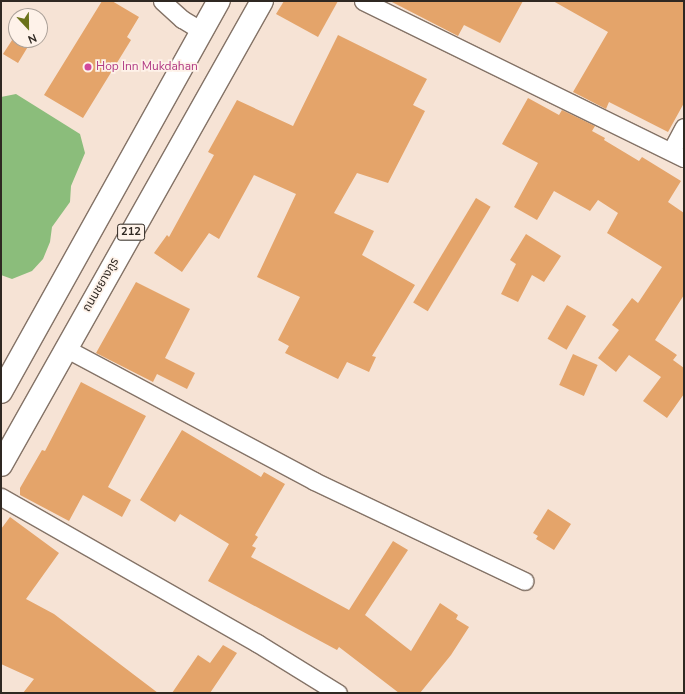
<!DOCTYPE html>
<meta charset="utf-8">
<style>
body{margin:0}
#map{position:relative;width:685px;height:694px;overflow:hidden;background:#f6e3d5;font-family:"Nunito Sans","Noto Sans Thai",sans-serif}
div>[style]{position:absolute}
.forest>*{inset:0;background:#8bbd7b}
.building>*{inset:0;background:#e4a46a;transform-origin:0 0}
.roads{filter:drop-shadow(1px 0 #847367) drop-shadow(-1px 0 #847367) drop-shadow(0 1px #847367) drop-shadow(0 -1px #847367)}
.street>*{height:17px;margin:-8.5px;padding:0 8.5px;transform-origin:8.5px;border-radius:8.5px;background:#fff}
.primary>*{height:22px;margin:-11px;padding:0 11px;transform-origin:11px;border-radius:11px;background:#fff}
.dots>*{width:11px;height:11px;translate:-50% -50%;box-sizing:border-box;border:2px solid #fef2e9;border-radius:50%}
span{translate:-50% -50%;white-space:nowrap;text-align:center;line-height:1.15;-webkit-text-stroke:3.5px #fef2e9;paint-order:stroke}
.shield-label span{padding:1px 3px;background:#fef2e9;border:1px solid;border-radius:3px;-webkit-text-stroke-width:0}
.shield-label{font-size:11px;color:#2f2822;font-weight:700}
.hotel-label{font-size:12px;color:#b23c85}
.left{translate:0 -50%;text-align:left}
.street-label{font-size:12px;color:#2f2822}
.frame{position:absolute;inset:0;border:2px solid #2f2822;pointer-events:none}
.north{position:absolute;left:8px;top:8px;width:40px;height:40px;box-sizing:border-box;background:#fef2e9;border:1px solid #aba199;border-radius:50%;rotate:158deg;font-size:11px;font-weight:700;line-height:16px;text-align:center;color:#2f2822}
.north::after{content:'';display:block;margin:auto;width:14px;height:18px;background:#6b7219;clip-path:polygon(50% 0,100% 100%,50% 72%,0 100%)}
</style>
<div id="map">
<div class="forest">
<i style="clip-path:polygon(16px 94px,80px 134px,85px 153px,71px 186px,70px 202px,52px 227px,50px 242px,43px 259px,32px 271px,12px 279px,1px 275px,1px 97px)"></i>
</div>
<div class="building">
<i style="clip-path:polygon(102px 1px,112px 1px,139px 17px,127px 37px,131px 40px,83px 118px,44px 95px)"></i>
<i style="clip-path:polygon(284px 1px,338px 1px,318px 37px,276px 14px)"></i>
<i style="clip-path:polygon(390px 1px,523px 1px,500px 43px,464px 25px,458px 36px)"></i>
<i style="clip-path:polygon(553px 1px,684px 1px,684px 103px,668px 132px,609px 102px,606px 109px,573px 92px,608px 32px)"></i>
<i style="clip-path:polygon(16px 34px,16px 40px,32px 40px,18px 63px,3px 54px)"></i>
<i style="clip-path:polygon(338px 35px,427px 79px,413px 105px,425px 111px,388px 183px,357px 173px,334px 213px,374px 231px,362px 255px,415px 285px,372px 356px,376px 357px,369px 372px,347px 362px,338px 379px,285px 353px,289px 346px,278px 340px,300px 297px,257px 277px,296px 194px,254px 175px,219px 239px,209px 233px,182px 272px,154px 253px,167px 235px,169px 237px,214px 155px,208px 152px,237px 100px,293px 126px)"></i>
<i style="clip-path:polygon(528px 98px,559px 115px,562px 110px,595px 126px,592px 131px,605px 138px,604px 140px,639px 161px,642px 157px,681px 181px,668px 202px,684px 213px,684px 295px,655px 340px,677px 355px,673px 360px,684px 368px,684px 394px,667px 418px,643px 401px,661px 377px,629px 355px,616px 372px,598px 358px,619px 330px,612px 325px,632px 298px,638px 303px,662px 267px,607px 233px,618px 213px,598px 200px,590px 211px,554px 191px,537px 220px,514px 207px,538px 163px,502px 144px)"></i>
<i style="left:476px;top:198px;width:17px;height:122px;rotate:31deg"></i>
<i style="clip-path:polygon(526px 234px,561px 256px,544px 282px,532px 275px,518px 302px,501px 294px,516px 264px,510px 260px)"></i>
<i style="clip-path:polygon(136px 282px,190px 309px,165px 358px,195px 373px,187px 389px,157px 374px,153px 382px,96px 353px)"></i>
<i style="left:567px;top:305px;width:22px;height:39px;rotate:30deg"></i>
<i style="left:573px;top:354px;width:27px;height:34px;rotate:24deg"></i>
<i style="clip-path:polygon(81px 382px,146px 416px,108px 487px,131px 500px,122px 517px,83px 495px,69px 521px,20px 495px,20px 488px,42px 450px,45px 451px)"></i>
<i style="clip-path:polygon(182px 430px,261px 477px,264px 472px,285px 484px,255px 535px,258px 537px,252px 546px,256px 548px,251px 557px,349px 610px,393px 541px,408px 550px,365px 615px,411px 651px,440px 603px,458px 615px,456px 619px,469px 627px,451px 655px,420px 693px,399px 693px,339px 647px,337px 650px,208px 581px,229px 544px,180px 514px,175px 522px,140px 500px)"></i>
<i style="clip-path:polygon(548px 509px,571px 524px,554px 550px,536px 539px,538px 536px,533px 533px)"></i>
<i style="clip-path:polygon(10px 517px,59px 553px,26px 599px,54px 614px,158px 693px,23px 693px,34px 679px,1px 664px,1px 529px)"></i>
<i style="clip-path:polygon(223px 645px,237px 653px,210px 693px,172px 693px,198px 655px,210px 663px)"></i>
</div>
<div class="roads">
<div class="street">
<i style="left:162px;top:1px;width:27px;rotate:42deg"></i>
<i style="left:182px;top:19px;width:23px;rotate:31deg"></i>
<i style="left:363px;top:1px;width:357px;rotate:26.1deg"></i>
<i style="left:671px;top:151px;width:27px;rotate:-62deg"></i>
<i style="left:65px;top:348px;width:282px;rotate:28.1deg"></i>
<i style="left:314px;top:481px;width:233px;rotate:25.4deg"></i>
<i style="left:1px;top:497px;width:295px;rotate:29.7deg"></i>
<i style="left:257px;top:643px;width:95px;rotate:31.7deg"></i>
</div>
<div class="primary">
<i style="left:1px;top:392px;width:448px;rotate:-60.9deg"></i>
<i style="left:1px;top:465px;width:532px;rotate:-60.64deg"></i>
</div>
</div>
<div class="dots">
<i style="left:88px;top:67px;background:#d1479c"></i>
</div>
<div class="shield-label">
<span style="left:131px;top:232px">212</span>
</div>
<div class="hotel-label">
<span class="left" style="left:96px;top:67px">Hop Inn Mukdahan</span>
</div>
<div class="street-label">
<span style="left:101px;top:285px;rotate:-60deg">ถนนชยางกูร</span>
</div>
<div class="frame"></div>
<div class="north">N</div>
</div>
